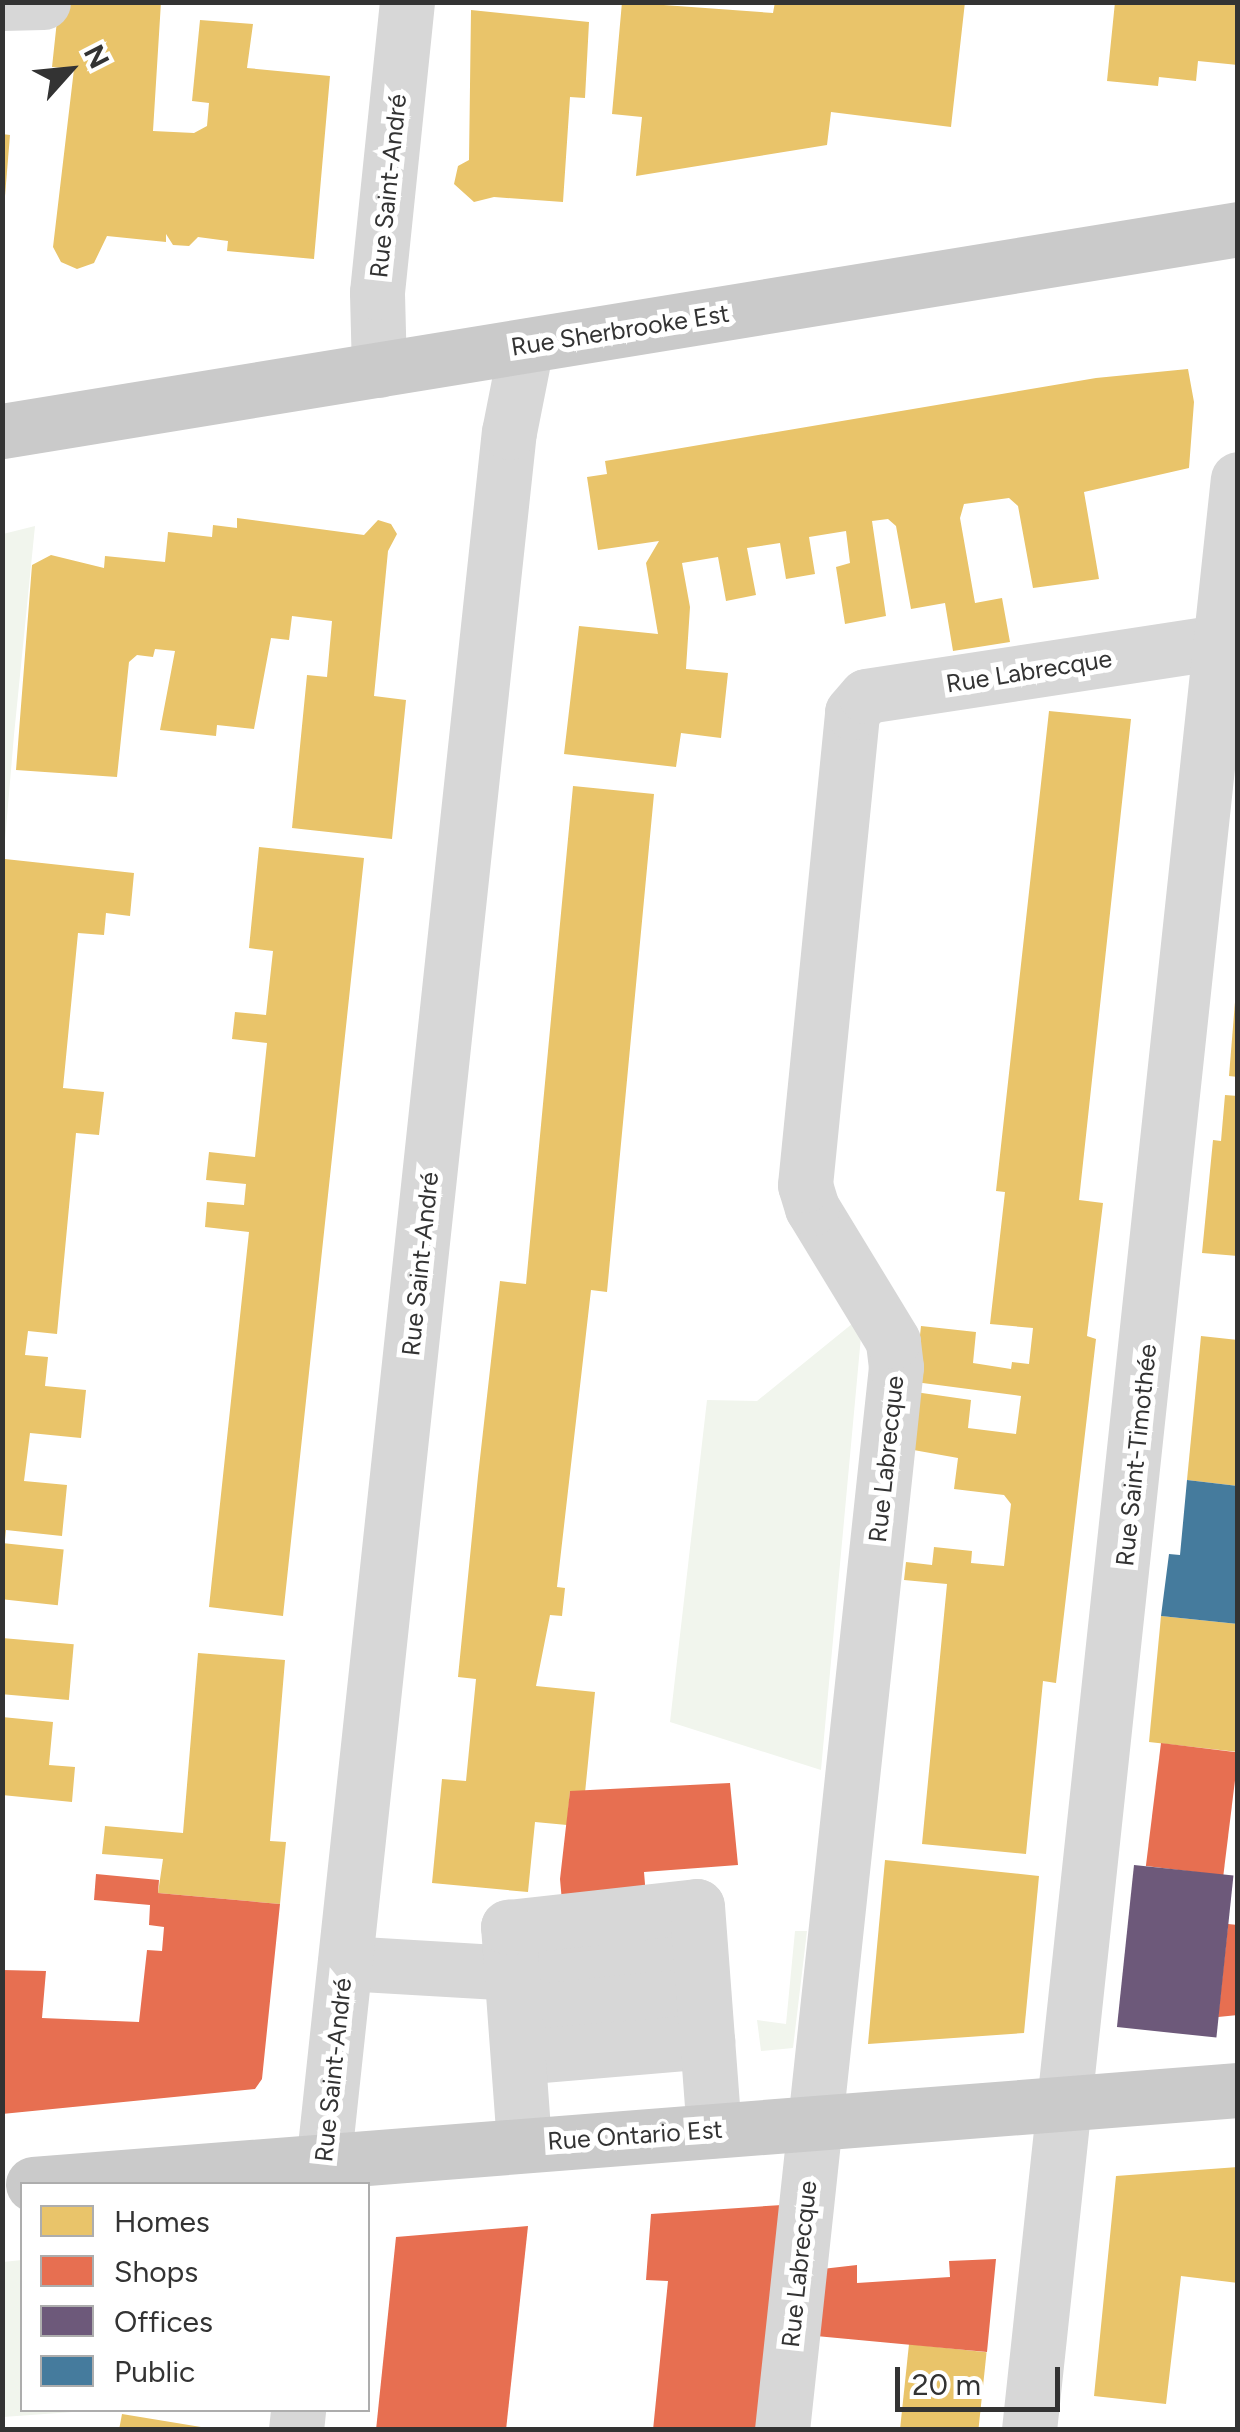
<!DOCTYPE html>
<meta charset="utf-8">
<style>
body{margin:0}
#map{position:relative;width:1240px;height:2432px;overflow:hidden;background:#fff;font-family:Figtree,sans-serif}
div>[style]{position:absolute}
.green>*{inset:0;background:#f1f5ed}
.homes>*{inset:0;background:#e9c46a;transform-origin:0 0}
.shops>*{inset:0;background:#e76f51;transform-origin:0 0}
.offices>*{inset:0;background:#6d597a;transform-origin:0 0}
.public>*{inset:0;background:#457b9d}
.minor>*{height:55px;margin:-27.5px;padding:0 27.5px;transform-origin:27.5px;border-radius:27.5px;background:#d7d7d7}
.major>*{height:55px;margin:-27.5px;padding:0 27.5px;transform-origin:27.5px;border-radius:27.5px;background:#cacaca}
span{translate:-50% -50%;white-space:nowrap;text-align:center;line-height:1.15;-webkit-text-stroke:10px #fff;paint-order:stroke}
.street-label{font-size:25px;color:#333}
.frame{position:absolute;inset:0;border:5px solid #333;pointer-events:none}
.legend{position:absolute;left:20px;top:2182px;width:350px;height:230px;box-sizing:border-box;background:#fff;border:2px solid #adadad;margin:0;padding:12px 18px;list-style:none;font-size:30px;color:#333}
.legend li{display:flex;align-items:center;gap:20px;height:50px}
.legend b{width:50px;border:2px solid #adadad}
.north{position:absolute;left:20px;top:20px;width:100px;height:100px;-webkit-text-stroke:8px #fff;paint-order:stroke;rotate:63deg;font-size:28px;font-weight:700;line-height:40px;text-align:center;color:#333}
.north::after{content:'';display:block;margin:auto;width:35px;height:45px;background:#333;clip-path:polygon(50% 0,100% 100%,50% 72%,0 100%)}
.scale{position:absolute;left:895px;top:2367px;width:165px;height:45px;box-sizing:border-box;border:5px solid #333;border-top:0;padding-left:12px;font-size:30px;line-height:35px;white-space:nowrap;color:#333;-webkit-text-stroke:8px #fff;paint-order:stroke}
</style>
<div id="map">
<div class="green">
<i style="clip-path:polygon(35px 526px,14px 735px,3px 864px,3px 534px)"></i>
<i style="clip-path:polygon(863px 1315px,821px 1770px,670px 1722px,707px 1400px,757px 1401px)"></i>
<i style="clip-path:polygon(795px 1931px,807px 1931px,793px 2048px,761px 2051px,757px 2020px,786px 2024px)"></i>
<i style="clip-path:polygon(22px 2260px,22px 2410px,100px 2410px,3px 2417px,3px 2262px)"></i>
</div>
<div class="homes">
<i style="clip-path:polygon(59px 2px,161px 2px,153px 131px,194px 133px,207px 126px,209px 103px,192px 101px,200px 20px,253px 24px,247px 68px,330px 76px,314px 259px,227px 251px,228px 241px,198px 237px,189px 246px,173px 245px,166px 234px,166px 242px,107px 236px,94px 263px,77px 269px,61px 262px,53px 247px,74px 69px,52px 67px)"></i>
<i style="clip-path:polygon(622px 2px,773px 13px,775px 2px,965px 2px,951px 127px,831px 112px,827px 145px,636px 176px,642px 117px,612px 114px)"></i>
<i style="clip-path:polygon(1115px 2px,1238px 2px,1238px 65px,1198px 61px,1196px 81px,1159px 77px,1158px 86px,1107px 81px)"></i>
<i style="clip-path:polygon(471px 10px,589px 22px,585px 98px,570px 97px,563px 202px,494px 197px,474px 202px,454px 184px,458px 166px,469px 160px)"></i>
<i style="clip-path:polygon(2px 134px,10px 135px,5px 196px,2px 196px)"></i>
<i style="clip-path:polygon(1188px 369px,1194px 402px,1189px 468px,1084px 492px,1099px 579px,1033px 588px,1018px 506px,1009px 498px,964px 504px,960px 518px,975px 603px,1002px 598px,1010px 642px,953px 651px,945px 603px,911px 609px,896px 526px,888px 519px,872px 521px,886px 616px,845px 624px,836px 567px,850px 563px,846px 531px,809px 537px,815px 574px,786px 579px,780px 543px,747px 548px,756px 595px,726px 601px,718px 557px,682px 563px,690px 607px,686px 669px,728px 673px,721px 738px,681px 733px,676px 767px,564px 754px,579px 626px,658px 634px,646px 563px,659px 541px,598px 550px,587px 477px,607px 474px,605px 461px,1096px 378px)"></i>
<i style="clip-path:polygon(237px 518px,364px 535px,378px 520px,391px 524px,397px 534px,388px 551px,374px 696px,406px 700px,392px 839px,292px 828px,307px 675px,327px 677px,332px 621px,292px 616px,289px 640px,271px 638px,254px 729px,217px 725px,216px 736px,160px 730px,175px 651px,155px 649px,153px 657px,137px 655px,129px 662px,117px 777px,16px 770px,32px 565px,51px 555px,104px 568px,105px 556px,165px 562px,168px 532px,212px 537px,213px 525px,237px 528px)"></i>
<i style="clip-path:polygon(1049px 711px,1131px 719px,1079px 1200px,1103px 1203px,1087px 1336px,1096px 1339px,1056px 1683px,1043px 1681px,1026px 1854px,922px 1844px,947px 1584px,904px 1580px,906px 1562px,932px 1565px,934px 1547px,972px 1551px,971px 1563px,1004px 1566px,1011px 1504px,1004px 1495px,954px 1489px,958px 1458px,908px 1449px,915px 1392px,971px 1400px,968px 1428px,1016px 1434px,1021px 1396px,915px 1382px,921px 1326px,976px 1332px,973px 1363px,1011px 1369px,1012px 1362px,1029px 1364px,1033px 1328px,990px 1324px,1005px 1192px,996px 1191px)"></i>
<i style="clip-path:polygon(573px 786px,654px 794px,607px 1292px,591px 1290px,557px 1587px,565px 1588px,562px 1616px,550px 1615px,536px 1686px,595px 1692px,585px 1793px,570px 1791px,567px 1825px,535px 1822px,528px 1892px,432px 1883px,442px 1779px,466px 1781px,476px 1679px,458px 1677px,478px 1476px,500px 1281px,526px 1284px)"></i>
<i style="clip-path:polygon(259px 847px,364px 858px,283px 1616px,209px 1607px,249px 1232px,205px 1227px,207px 1202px,244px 1205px,246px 1184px,206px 1180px,209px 1152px,255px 1157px,267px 1043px,232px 1039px,235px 1012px,266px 1015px,273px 951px,249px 948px)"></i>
<i style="clip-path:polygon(5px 859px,134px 873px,130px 916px,106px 913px,104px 935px,78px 933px,63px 1088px,104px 1092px,99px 1135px,76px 1133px,57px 1334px,28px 1331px,25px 1355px,48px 1357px,45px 1386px,86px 1390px,81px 1438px,30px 1433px,24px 1481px,67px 1485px,62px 1536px,6px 1530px,5px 1540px)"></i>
<i style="clip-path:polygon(1235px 1002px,1238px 1002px,1238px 1077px,1229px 1076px)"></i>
<i style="clip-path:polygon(1225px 1095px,1238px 1096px,1238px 1256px,1202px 1253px,1213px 1140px,1221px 1141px)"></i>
<i style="clip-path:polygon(1201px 1336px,1238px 1340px,1238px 1486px,1187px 1480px)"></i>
<i style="left:2px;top:1543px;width:62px;height:56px;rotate:6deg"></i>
<i style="clip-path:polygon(1161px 1616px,1238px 1624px,1238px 1752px,1149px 1742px)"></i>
<i style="left:2px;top:1638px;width:72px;height:56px;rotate:5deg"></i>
<i style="clip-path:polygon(198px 1653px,285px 1660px,270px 1841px,286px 1842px,280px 1904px,158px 1893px,163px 1859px,102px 1854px,105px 1826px,183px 1833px)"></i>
<i style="clip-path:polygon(2px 1717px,53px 1722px,49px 1765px,75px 1767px,72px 1802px,2px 1795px)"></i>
<i style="clip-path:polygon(885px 1860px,1039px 1876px,1024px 2033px,868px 2044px)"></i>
<i style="clip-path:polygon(1238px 2167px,1238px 2283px,1181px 2276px,1166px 2404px,1094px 2396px,1116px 2176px)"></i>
<i style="left:909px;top:2344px;width:78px;height:86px;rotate:6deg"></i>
<i style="clip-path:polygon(122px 2414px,201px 2427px,201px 2430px,119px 2430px)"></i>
</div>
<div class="shops">
<i style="left:1161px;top:1743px;width:78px;height:124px;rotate:7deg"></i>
<i style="clip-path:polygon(730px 1783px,738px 1865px,644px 1872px,659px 2053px,576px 2060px,560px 1879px,570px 1791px)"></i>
<i style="clip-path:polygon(96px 1874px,159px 1880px,158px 1893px,280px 1904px,262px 2079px,255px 2089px,2px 2114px,2px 1970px,46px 1971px,42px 2018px,139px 2022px,147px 1950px,162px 1951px,164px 1927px,149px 1925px,150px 1905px,94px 1900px)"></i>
<i style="clip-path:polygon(1228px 1924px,1238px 1925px,1238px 2015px,1218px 2017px)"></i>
<i style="clip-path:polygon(782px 2205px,760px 2430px,653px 2430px,668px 2281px,646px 2280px,651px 2214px)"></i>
<i style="clip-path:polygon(528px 2226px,506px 2430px,376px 2430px,396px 2237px)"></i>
<i style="clip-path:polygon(996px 2259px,987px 2352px,816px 2336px,822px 2269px,857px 2265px,857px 2283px,950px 2277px,949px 2261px)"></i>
</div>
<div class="offices">
<i style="left:1134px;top:1865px;width:100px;height:163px;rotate:6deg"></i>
</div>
<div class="public">
<i style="clip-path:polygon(1187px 1480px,1238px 1486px,1238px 1624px,1161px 1616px,1169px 1554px,1180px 1555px)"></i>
</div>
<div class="minor">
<i style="left:2px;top:3px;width:41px;rotate:-1.4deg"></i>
<i style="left:379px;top:370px;width:78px;rotate:-91.5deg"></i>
<i style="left:377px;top:292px;width:292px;rotate:-84.1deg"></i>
<i style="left:345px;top:1963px;width:167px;rotate:3.4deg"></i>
<i style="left:512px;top:1973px;width:189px;rotate:-6.1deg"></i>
<i style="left:515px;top:2013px;width:189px;rotate:-5.8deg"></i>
<i style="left:518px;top:2057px;width:190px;rotate:-4.8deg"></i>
<i style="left:524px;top:2143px;width:217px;rotate:-94.2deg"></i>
<i style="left:508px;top:1927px;width:190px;rotate:-6.3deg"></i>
<i style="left:697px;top:1906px;width:225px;rotate:85.7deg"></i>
<i style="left:321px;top:2184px;width:1762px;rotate:-83.88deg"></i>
<i style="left:509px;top:432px;width:88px;rotate:-78.8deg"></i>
<i style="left:296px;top:2430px;width:20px;rotate:-84deg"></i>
<i style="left:782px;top:2430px;width:1069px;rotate:-83.88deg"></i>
<i style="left:896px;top:1367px;width:26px;rotate:-97deg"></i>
<i style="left:893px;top:1341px;width:156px;rotate:-121.3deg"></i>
<i style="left:812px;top:1208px;width:24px;rotate:-107deg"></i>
<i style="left:805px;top:1185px;width:475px;rotate:-84.3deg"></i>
<i style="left:852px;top:712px;width:21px;rotate:-49deg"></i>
<i style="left:866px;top:696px;width:362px;rotate:-8.7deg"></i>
<i style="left:1029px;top:2430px;width:1962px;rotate:-83.89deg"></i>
</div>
<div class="major">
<i style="left:2px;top:431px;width:1252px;rotate:-9.28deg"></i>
<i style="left:33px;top:2184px;width:1209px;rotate:-4.46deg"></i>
</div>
<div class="street-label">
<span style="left:388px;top:186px;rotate:-84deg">Rue Saint-André</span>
<span style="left:620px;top:330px;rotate:-9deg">Rue Sherbrooke Est</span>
<span style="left:1029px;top:671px;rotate:-9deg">Rue Labrecque</span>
<span style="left:420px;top:1264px;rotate:-84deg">Rue Saint-André</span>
<span style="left:1136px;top:1455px;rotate:-84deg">Rue Saint-Timothée</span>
<span style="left:886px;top:1459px;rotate:-84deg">Rue Labrecque</span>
<span style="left:333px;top:2070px;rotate:-84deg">Rue Saint-André</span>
<span style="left:635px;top:2135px;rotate:-4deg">Rue Ontario Est</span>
<span style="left:799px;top:2264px;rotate:-84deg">Rue Labrecque</span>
</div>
<div class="frame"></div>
<ul class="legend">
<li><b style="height:28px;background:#e9c46a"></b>Homes</li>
<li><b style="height:28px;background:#e76f51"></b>Shops</li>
<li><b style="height:28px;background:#6d597a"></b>Offices</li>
<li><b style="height:28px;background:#457b9d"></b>Public</li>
</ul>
<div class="north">N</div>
<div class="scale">20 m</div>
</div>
